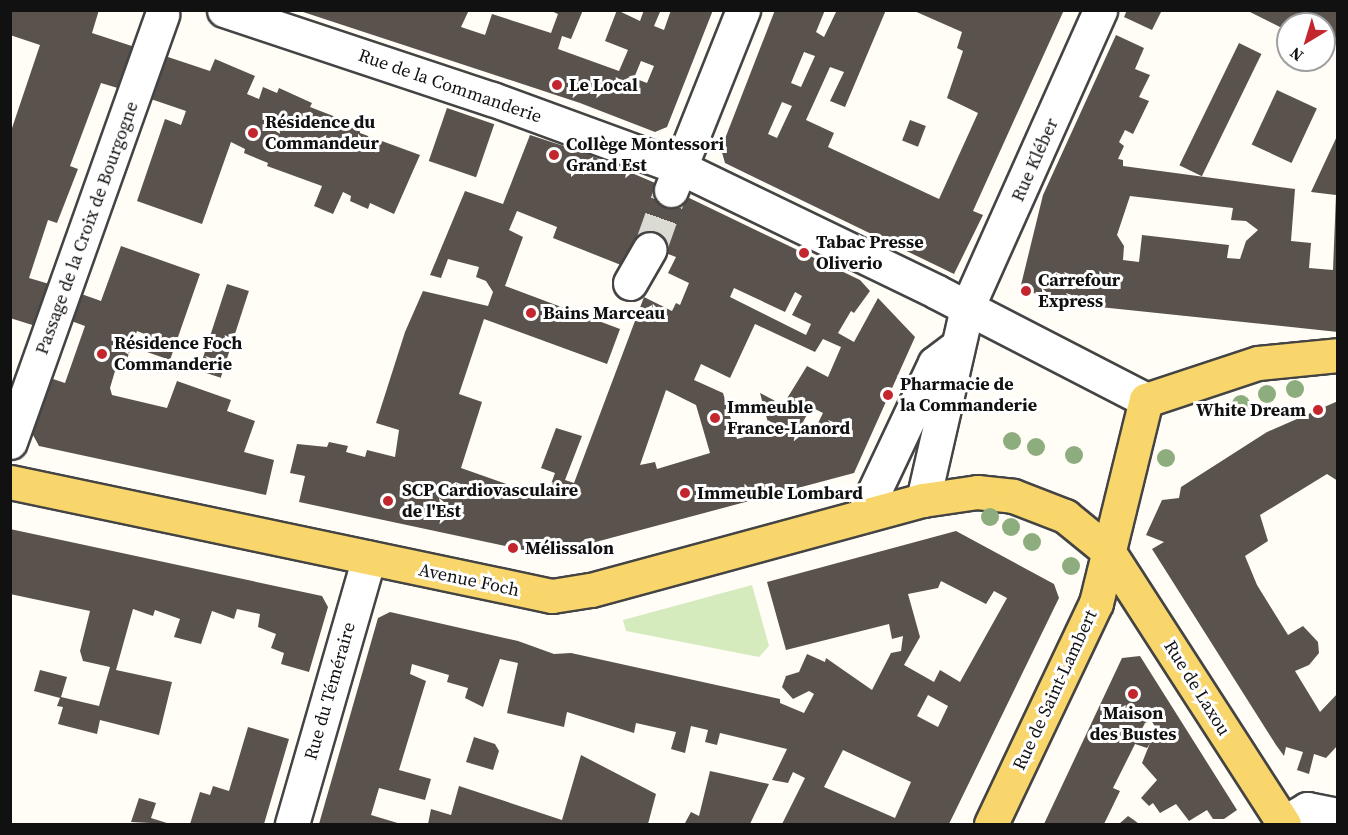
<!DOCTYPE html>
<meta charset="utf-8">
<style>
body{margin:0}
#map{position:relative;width:1348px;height:835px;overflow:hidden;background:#fffdf5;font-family:"Source Serif 4",serif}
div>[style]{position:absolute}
.green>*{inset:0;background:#d5ebbd}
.building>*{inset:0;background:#5a524d;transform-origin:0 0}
.minor-tunnel>*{height:33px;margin-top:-16.5px;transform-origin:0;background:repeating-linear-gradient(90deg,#dbdad3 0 33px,transparent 0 49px)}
.roads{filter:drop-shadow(2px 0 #444) drop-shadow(-2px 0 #444) drop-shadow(0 2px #444) drop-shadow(0 -2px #444)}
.minor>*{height:33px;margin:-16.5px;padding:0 16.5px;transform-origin:16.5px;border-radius:16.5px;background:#fff}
.major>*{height:33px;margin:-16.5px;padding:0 16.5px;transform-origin:16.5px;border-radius:16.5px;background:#f9d66b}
.trees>*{width:18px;height:18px;margin:-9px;border-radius:50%;background:#8dad7f}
.dots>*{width:16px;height:16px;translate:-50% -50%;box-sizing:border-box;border:3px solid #fff;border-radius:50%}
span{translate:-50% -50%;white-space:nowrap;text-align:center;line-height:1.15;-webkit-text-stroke:6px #fff;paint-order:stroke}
.poi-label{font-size:18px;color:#111;font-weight:700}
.left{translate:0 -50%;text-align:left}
.right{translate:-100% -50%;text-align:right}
.street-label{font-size:18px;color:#111}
.frame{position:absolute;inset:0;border:12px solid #111;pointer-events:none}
.north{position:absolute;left:1276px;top:12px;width:60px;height:60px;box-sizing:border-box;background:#fff;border:2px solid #a0a0a0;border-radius:50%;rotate:218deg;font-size:16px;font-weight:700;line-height:24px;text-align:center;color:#111}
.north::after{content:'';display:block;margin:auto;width:21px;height:27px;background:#c4262e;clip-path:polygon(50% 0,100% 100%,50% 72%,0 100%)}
</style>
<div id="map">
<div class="green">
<i style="clip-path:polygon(752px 585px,769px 646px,759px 657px,626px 631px,623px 620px)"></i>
</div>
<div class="building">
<i style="clip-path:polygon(10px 10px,99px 10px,92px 33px,144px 50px,131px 92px,101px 83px,70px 166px,78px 169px,57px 223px,48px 220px,29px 278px,56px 286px,42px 328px,10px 318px,10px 134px,40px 45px,10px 35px)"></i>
<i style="clip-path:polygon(evenodd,297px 10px,469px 10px,461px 27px,485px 35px,492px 14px,551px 33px,558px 14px,549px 10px,583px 10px,571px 39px,562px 36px,558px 49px,619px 71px,628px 50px,605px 41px,617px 10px,640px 21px,644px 10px,660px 12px,654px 26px,664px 30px,671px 10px,713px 10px,667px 127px,655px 132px,580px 103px,297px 10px,641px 61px,654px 66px,647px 83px,634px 78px,641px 61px)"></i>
<i style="clip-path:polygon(evenodd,775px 10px,825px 10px,816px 32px,824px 37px,837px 10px,886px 10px,845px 107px,830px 101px,844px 72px,830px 67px,806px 120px,834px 133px,828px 147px,939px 199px,978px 113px,947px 98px,963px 51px,957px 48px,962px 32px,912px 10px,1064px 10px,973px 211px,983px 215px,954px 274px,725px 163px,721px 149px,775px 10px,804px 52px,815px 56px,801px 87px,791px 83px,804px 52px,775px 10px,782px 102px,792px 106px,777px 138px,768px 134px,782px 102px)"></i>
<i style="clip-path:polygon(1127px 10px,1162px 10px,1152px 30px,1124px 17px)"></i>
<i style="clip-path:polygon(1246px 10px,1338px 10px,1338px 45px,1324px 43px,1324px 24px,1288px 24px,1288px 31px)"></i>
<i style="clip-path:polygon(evenodd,1116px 35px,1144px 48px,1135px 69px,1150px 75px,1139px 97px,1149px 101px,1133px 134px,1125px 130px,1119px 142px,1124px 146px,1118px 159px,1123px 160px,1123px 166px,1295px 189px,1291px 241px,1311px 243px,1309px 268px,1333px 270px,1336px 195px,1311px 192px,1338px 134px,1338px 332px,1071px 304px,1020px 289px,1043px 195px,1116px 35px,1130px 196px,1233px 208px,1231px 220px,1246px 221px,1258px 230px,1246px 241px,1240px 259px,1227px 258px,1229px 245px,1142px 235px,1139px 262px,1123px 260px,1124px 246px,1117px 235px,1130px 196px)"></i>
<i style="left:1239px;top:43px;width:25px;height:136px;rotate:26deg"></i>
<i style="clip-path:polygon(156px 53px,210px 71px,215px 59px,255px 76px,247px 94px,259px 99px,263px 87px,277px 93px,279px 88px,312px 103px,310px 107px,359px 126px,360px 133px,420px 155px,394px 214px,370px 203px,368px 209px,350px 201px,351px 196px,343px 192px,333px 214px,314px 206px,322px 186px,267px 166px,268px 163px,244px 153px,245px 149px,231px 142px,202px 224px,137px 201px,165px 119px,181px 125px,186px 111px,142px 96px)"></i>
<i style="left:1277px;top:90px;width:44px;height:60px;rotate:25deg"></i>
<i style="left:447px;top:108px;width:50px;height:56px;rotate:19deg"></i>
<i style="left:910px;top:120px;width:17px;height:22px;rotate:21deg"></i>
<i style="clip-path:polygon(evenodd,530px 135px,585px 153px,681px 194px,860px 280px,870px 291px,854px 313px,851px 311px,838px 333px,854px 342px,878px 298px,915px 337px,854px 473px,547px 555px,299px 502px,305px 476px,290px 473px,297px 444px,327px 447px,329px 442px,348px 446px,346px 452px,365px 457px,367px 450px,395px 457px,399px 430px,376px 423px,405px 332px,423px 291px,488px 306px,493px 292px,486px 281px,476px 277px,479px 267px,448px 259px,441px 278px,430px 275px,465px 191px,503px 204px,530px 135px,517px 211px,557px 227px,553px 238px,631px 269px,660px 251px,676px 257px,668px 273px,689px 283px,680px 305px,676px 303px,672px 311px,644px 297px,574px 483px,565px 480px,582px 436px,556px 428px,541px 468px,555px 473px,546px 498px,461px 468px,482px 402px,459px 394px,484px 319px,607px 364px,620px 329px,505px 286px,523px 237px,509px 230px,517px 211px,530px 135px,734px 288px,785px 312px,795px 292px,802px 296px,792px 315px,811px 324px,806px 335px,730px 297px,734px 288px,530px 135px,755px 324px,815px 352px,823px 339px,841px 347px,828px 377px,807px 366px,783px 405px,760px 393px,770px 430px,737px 439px,723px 393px,694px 380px,701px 364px,730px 378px,755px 324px,530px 135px,666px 390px,696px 405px,710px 453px,657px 469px,655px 462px,640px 465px,666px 390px,530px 135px,811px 407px,823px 413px,816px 427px,803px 422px,811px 407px)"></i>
<i style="clip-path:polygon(121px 246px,200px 274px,170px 360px,147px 352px,152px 337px,137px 331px,122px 373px,115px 371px,110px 388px,112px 395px,167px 408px,177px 381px,231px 400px,227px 411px,255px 421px,244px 452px,274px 460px,266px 495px,39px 446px,33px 435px,22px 431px,41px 375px,65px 383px,85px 326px,63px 318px,73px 291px,101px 301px)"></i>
<i style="left:227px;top:284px;width:23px;height:91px;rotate:18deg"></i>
<i style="clip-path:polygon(1338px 401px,1338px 481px,1327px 474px,1260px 515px,1268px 541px,1245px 556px,1257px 585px,1288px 635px,1303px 626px,1318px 642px,1319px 653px,1309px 665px,1295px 671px,1320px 712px,1338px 693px,1338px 745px,1326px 758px,1314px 754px,1309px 774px,1297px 770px,1303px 752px,1286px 747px,1284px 756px,1276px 745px,1152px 549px,1164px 542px,1146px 535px,1162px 500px,1179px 498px,1181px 487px,1267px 432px)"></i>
<i style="clip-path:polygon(10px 529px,322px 596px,328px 607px,309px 672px,281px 664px,284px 653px,271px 648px,276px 634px,258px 627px,260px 614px,237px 609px,234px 619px,212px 611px,201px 644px,174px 637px,180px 619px,155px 610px,153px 616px,133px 609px,116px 670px,172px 682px,159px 735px,100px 720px,97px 734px,58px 724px,63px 707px,57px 706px,60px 698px,34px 691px,40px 670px,67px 677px,61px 697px,99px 706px,110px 667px,83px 661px,80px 651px,90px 611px,10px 594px)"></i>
<i style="clip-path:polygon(evenodd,956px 531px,1054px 584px,1059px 598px,949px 824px,782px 824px,805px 778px,793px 772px,788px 783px,772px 780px,787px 749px,720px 733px,717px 745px,705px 742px,708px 730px,691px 726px,685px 753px,671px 749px,676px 732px,636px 723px,634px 733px,567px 712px,564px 727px,507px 713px,518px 663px,500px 659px,483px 707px,465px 698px,468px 688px,447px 682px,449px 675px,412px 664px,410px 674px,426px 681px,399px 770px,431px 779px,425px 800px,379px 788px,371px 815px,401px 824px,319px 824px,378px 618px,390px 612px,518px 641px,554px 654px,571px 653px,780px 699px,780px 703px,804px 713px,814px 694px,809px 691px,793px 699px,782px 687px,786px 676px,799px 672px,807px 654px,825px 662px,826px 658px,872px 690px,891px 653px,901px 651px,903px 636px,892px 639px,889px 624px,786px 650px,767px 582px,956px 531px,941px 581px,986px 604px,994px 591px,1007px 598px,960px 682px,940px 670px,934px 682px,904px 665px,920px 637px,908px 594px,938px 588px,941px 581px,956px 531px,928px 695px,948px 706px,938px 727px,917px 716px,928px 695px,956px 531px,843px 750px,911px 782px,895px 818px,824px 787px,843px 750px)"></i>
<i style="clip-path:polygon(1140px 656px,1237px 810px,1224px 819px,1213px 819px,1207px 810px,1189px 821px,1176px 804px,1160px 813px,1153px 803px,1149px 806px,1141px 798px,1157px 780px,1142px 763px,1150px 743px,1162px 738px,1151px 720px,1145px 723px,1137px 739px,1150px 743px,1147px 748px,1135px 744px,1113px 788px,1120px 791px,1104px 824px,1044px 824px,1122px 658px)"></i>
<i style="clip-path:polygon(248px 727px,289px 739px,264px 824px,190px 824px,200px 792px,210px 795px,213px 786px,229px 791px)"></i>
<i style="clip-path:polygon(474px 737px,495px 744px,499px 751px,493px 770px,466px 762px)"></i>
<i style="clip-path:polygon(581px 755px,656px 794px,648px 824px,428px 824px,431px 809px,451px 815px,459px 786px,562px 820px)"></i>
<i style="clip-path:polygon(710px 771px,769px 784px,750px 824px,685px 823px,691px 812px,699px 816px)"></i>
<i style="clip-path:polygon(139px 798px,156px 803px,151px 818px,170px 824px,131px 822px)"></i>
<i style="clip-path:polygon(1128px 816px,1134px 820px,1139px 824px,1119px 824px)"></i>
</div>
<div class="minor-tunnel">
<i style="left:650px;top:249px;width:63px;rotate:-70.4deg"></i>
</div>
<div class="roads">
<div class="minor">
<i style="left:224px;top:10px;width:282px;rotate:18.4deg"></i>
<i style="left:492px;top:99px;width:201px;rotate:20.1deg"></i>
<i style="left:681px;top:168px;width:284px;rotate:25.8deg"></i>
<i style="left:937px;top:292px;width:235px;rotate:27.3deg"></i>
<i style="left:671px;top:190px;width:194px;rotate:-68.2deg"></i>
<i style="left:630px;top:283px;width:39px;rotate:-60deg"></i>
<i style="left:10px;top:442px;width:454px;rotate:-70.4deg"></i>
<i style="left:923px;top:500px;width:197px;rotate:-77.1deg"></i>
<i style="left:967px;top:308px;width:326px;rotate:-65.9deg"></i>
<i style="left:863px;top:515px;width:168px;rotate:-64.7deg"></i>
<i style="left:935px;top:363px;width:25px;rotate:-37deg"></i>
<i style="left:1283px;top:823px;width:28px;rotate:-30deg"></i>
<i style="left:1307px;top:809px;width:32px;rotate:11deg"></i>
<i style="left:292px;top:824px;width:277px;rotate:-73.9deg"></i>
</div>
<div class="major">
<i style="left:10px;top:482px;width:554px;rotate:11.88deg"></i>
<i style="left:552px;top:596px;width:39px;rotate:-9deg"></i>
<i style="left:591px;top:590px;width:344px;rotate:-15.2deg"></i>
<i style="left:923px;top:500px;width:55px;rotate:-8.4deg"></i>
<i style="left:977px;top:492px;width:36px;rotate:6deg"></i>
<i style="left:1013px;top:496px;width:56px;rotate:21deg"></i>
<i style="left:1065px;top:516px;width:55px;rotate:39.1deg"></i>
<i style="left:1108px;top:551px;width:325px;rotate:57.2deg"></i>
<i style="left:991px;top:824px;width:245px;rotate:-64.6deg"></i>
<i style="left:1096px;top:603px;width:209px;rotate:-76.2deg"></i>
<i style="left:1146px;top:400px;width:118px;rotate:-18.3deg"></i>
<i style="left:1258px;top:363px;width:80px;rotate:-5.7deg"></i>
</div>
</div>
<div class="trees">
<i style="left:1295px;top:389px"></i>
<i style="left:1267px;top:394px"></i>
<i style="left:1241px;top:404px"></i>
<i style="left:1012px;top:441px"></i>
<i style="left:1036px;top:447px"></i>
<i style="left:1074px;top:455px"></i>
<i style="left:1166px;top:458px"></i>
<i style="left:990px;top:517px"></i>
<i style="left:1011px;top:527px"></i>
<i style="left:1032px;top:542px"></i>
<i style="left:1071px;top:566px"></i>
</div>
<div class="dots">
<i style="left:557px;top:85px;background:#c4262e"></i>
<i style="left:253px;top:133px;background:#c4262e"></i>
<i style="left:554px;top:155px;background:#c4262e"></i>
<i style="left:804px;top:253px;background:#c4262e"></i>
<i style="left:1026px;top:291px;background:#c4262e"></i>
<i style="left:531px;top:313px;background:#c4262e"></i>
<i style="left:102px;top:354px;background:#c4262e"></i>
<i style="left:888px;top:395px;background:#c4262e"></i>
<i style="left:1318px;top:410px;background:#c4262e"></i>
<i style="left:715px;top:418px;background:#c4262e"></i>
<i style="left:685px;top:493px;background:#c4262e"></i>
<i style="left:388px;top:501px;background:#c4262e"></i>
<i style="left:513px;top:548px;background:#c4262e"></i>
<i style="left:1133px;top:694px;background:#c4262e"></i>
</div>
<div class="poi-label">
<span class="left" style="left:569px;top:85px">Le Local</span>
<span class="left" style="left:265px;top:133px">Résidence du<br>Commandeur</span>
<span class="left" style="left:566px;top:155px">Collège Montessori<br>Grand Est</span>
<span class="left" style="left:816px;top:253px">Tabac Presse<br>Oliverio</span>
<span class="left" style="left:1038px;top:291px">Carrefour<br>Express</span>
<span class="left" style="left:543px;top:313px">Bains Marceau</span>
<span class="left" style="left:114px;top:354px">Résidence Foch<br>Commanderie</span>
<span class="left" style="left:900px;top:395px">Pharmacie de<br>la Commanderie</span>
<span class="left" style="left:727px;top:418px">Immeuble<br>France-Lanord</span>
<span class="right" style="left:1306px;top:410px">White Dream</span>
<span class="left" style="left:402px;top:501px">SCP Cardiovasculaire<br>de l'Est</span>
<span class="left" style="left:697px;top:493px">Immeuble Lombard</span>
<span class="left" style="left:525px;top:548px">Mélissalon</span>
<span style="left:1133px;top:724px">Maison<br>des Bustes</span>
</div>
<div class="street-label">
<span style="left:450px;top:86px;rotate:19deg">Rue de la Commanderie</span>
<span style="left:1035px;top:160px;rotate:-66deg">Rue Kléber</span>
<span style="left:87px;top:228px;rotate:-70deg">Passage de la Croix de Bourgogne</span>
<span style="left:469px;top:580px;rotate:12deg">Avenue Foch</span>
<span style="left:1197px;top:688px;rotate:58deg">Rue de Laxou</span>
<span style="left:1055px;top:690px;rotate:-65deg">Rue de Saint-Lambert</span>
<span style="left:330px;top:691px;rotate:-74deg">Rue du Téméraire</span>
</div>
<div class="frame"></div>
<div class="north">N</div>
</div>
